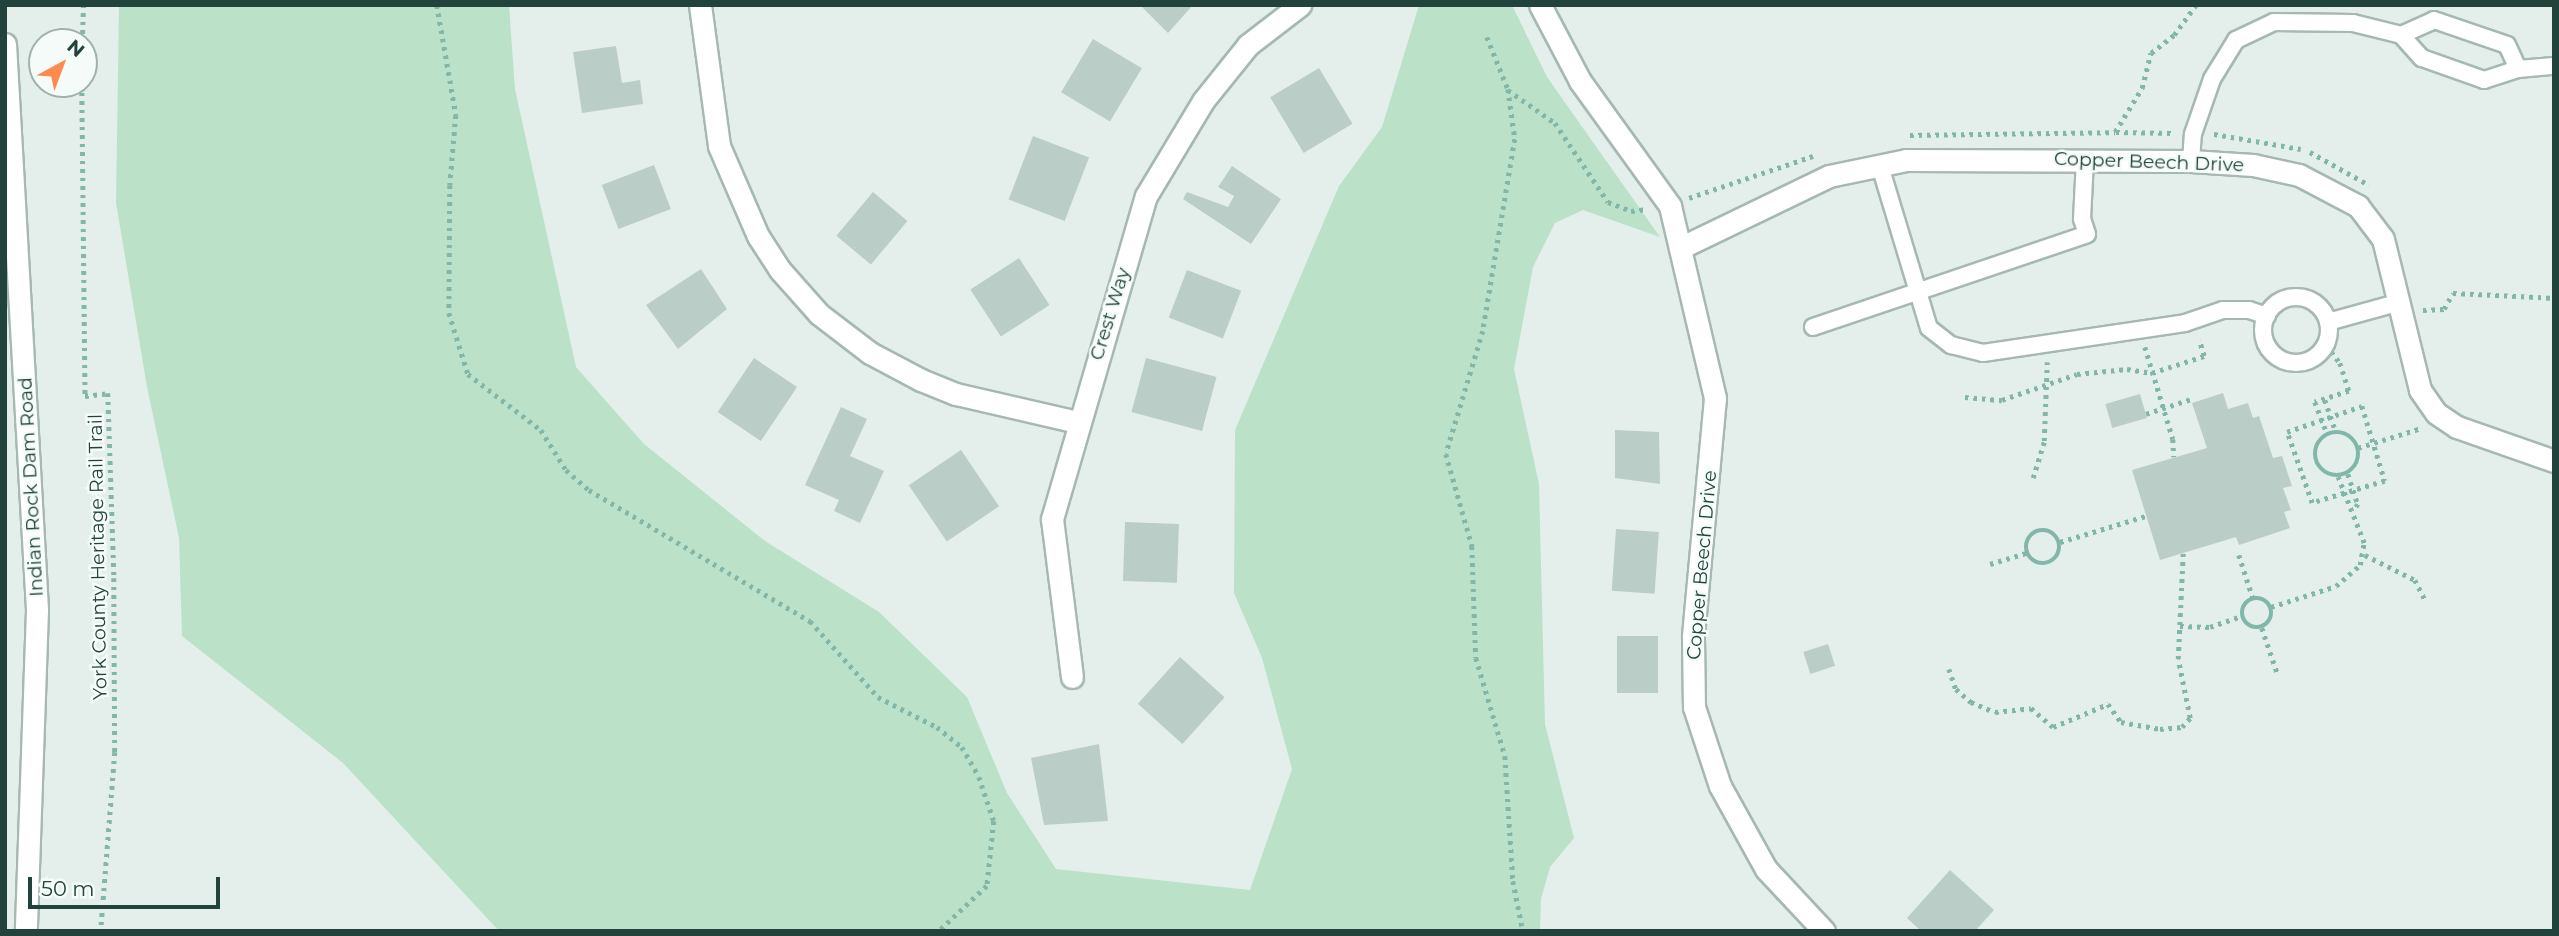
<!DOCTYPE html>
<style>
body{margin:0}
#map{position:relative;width:2559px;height:936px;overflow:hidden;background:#e4efeb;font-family:Montserrat,sans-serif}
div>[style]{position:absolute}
.green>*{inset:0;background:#bbe2c8}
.building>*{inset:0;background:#bbcdc7;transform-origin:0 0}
.path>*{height:4.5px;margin-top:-2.25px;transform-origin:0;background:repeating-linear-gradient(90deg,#81b6a9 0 3.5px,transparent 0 8.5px)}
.path>.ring{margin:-2.25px;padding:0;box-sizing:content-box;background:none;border:4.5px solid #81b6a9;border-radius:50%}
.roads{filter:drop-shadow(2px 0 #a6b8b3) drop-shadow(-2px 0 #a6b8b3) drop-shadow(0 2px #a6b8b3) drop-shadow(0 -2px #a6b8b3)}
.lane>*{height:16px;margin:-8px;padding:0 8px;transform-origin:8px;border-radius:8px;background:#fff}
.lane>.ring{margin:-8px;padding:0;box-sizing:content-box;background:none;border:16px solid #fff;border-radius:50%}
.street>*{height:21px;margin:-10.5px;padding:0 10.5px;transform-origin:10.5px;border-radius:10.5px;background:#fff}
.secondary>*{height:21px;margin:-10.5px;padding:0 10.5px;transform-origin:10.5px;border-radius:10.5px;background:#fff}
span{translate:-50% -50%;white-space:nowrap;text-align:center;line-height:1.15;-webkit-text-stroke:5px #f5fbf8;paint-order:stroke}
.street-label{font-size:19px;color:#21433c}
.frame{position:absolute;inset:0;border:7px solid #21433c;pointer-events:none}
.north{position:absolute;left:28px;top:28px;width:70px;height:70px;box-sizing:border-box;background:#f5fbf8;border:2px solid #a0b1ad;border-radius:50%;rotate:41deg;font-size:19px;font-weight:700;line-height:28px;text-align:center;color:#21433c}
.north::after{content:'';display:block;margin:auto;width:24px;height:32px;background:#ff8a51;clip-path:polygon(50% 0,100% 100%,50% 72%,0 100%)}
.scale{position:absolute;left:28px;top:877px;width:192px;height:32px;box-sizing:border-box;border:4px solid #21433c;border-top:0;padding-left:9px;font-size:21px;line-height:24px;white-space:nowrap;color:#21433c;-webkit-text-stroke:5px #f5fbf8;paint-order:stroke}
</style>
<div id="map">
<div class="green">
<i style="clip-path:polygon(119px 5px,509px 5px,515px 89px,576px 367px,644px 444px,765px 541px,879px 612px,967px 697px,1007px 793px,1056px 869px,1250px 890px,1292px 769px,1262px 658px,1234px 593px,1235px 430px,1339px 186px,1382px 127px,1419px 5px,1512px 5px,1547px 77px,1660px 237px,1583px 210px,1555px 223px,1533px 267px,1514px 369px,1539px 484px,1545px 724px,1574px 838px,1550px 867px,1541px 899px,1540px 931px,499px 931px,343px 763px,182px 636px,179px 538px,147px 387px,116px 203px)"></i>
</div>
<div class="building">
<i style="clip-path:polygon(1140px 5px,1193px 5px,1168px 33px)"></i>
<i style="left:1093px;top:39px;width:57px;height:62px;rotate:31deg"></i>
<i style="clip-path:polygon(616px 46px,622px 83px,640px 80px,643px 104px,582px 113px,573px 52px)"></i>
<i style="left:1319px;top:68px;width:65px;height:57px;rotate:59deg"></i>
<i style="left:1033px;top:136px;width:60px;height:68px;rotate:21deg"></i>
<i style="left:654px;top:165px;width:47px;height:56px;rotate:69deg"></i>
<i style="clip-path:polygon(1232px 166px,1281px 199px,1251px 244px,1183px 199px,1187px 192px,1228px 207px,1234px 196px,1218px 187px)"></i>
<i style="left:873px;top:192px;width:45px;height:57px;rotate:40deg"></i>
<i style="left:1019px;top:258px;width:56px;height:58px;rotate:57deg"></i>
<i style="clip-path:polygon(701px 269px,727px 309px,678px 349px,646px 305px)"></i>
<i style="left:1187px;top:270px;width:58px;height:51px;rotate:21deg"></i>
<i style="left:754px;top:358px;width:52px;height:65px;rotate:34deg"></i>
<i style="left:1146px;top:358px;width:73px;height:56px;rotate:15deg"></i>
<i style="clip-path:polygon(2223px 393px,2228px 409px,2248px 403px,2253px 418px,2259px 416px,2273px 458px,2282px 456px,2292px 486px,2283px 488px,2291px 510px,2284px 512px,2290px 528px,2239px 545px,2236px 537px,2160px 560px,2132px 470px,2207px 448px,2192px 403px)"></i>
<i style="left:2140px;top:394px;width:25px;height:36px;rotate:74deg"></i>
<i style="clip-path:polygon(841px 407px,867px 419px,850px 456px,884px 471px,860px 523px,834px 511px,839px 500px,805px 485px)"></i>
<i style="clip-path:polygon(1615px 430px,1659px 432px,1660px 484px,1615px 478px)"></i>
<i style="left:961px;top:450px;width:68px;height:63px;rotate:56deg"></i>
<i style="left:1125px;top:522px;width:54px;height:59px;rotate:2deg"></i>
<i style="left:1616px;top:529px;width:43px;height:62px;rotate:4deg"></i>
<i style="left:1617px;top:636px;width:41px;height:57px"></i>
<i style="left:1828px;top:644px;width:23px;height:26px;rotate:72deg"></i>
<i style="left:1180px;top:657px;width:60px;height:63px;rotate:42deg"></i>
<i style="clip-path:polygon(1099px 744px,1108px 821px,1044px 825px,1031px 758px)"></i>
<i style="clip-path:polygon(1950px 870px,1994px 910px,1975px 931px,1921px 931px,1907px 918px)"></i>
</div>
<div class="path">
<i style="left:437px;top:5px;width:112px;rotate:80.2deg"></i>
<i style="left:456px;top:115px;width:70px;rotate:94.9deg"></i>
<i style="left:450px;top:185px;width:128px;rotate:90.4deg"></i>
<i style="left:449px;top:313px;width:64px;rotate:72.7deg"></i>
<i style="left:468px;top:374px;width:92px;rotate:37.5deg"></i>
<i style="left:541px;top:430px;width:47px;rotate:58deg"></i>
<i style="left:566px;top:470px;width:30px;rotate:41deg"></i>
<i style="left:589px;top:490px;width:257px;rotate:30.7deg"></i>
<i style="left:810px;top:621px;width:102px;rotate:48.2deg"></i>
<i style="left:878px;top:697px;width:66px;rotate:27deg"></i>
<i style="left:937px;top:727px;width:32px;rotate:39deg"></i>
<i style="left:962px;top:747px;width:34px;rotate:60deg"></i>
<i style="left:979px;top:777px;width:46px;rotate:71.2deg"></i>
<i style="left:994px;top:821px;width:65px;rotate:96.1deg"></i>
<i style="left:987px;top:886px;width:66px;rotate:136.8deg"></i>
<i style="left:1487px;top:37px;width:56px;rotate:68deg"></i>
<i style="left:1508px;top:89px;width:50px;rotate:82deg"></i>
<i style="left:1515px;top:139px;width:195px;rotate:99.5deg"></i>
<i style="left:1483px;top:331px;width:128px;rotate:106.7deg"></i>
<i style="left:1446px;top:454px;width:96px;rotate:74.2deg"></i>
<i style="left:1472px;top:546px;width:112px;rotate:88deg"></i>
<i style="left:1476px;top:658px;width:102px;rotate:73.5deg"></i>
<i style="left:1505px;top:756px;width:125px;rotate:86.3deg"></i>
<i style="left:1513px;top:881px;width:51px;rotate:78.7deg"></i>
<i style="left:82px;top:42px;width:37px;rotate:-88deg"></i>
<i style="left:82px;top:84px;width:312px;rotate:89.4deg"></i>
<i style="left:85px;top:396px;width:23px;rotate:-7deg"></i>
<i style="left:108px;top:393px;width:185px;rotate:88.1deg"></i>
<i style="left:114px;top:578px;width:174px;rotate:89.7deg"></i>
<i style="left:115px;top:752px;width:180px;rotate:94.5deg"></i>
<i style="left:1508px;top:90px;width:57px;rotate:35.1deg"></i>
<i style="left:1555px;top:123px;width:95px;rotate:56.1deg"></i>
<i style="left:1608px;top:202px;width:25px;rotate:21deg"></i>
<i style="left:1631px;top:211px;width:16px;rotate:-7deg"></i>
<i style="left:2116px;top:132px;width:58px;rotate:1deg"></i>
<i style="left:2214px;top:134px;width:88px;rotate:9.8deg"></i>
<i style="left:1910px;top:135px;width:205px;rotate:-0.8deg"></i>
<i style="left:2115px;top:132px;width:52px;rotate:-58.5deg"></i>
<i style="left:2142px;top:88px;width:36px;rotate:-76deg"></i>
<i style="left:2151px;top:53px;width:29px;rotate:-38deg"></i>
<i style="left:2174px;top:35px;width:37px;rotate:-54deg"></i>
<i style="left:2310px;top:152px;width:68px;rotate:29.2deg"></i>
<i style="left:1689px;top:198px;width:131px;rotate:-18.7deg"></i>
<i style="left:2423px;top:310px;width:21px;rotate:-3deg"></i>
<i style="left:2444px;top:309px;width:18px;rotate:-61deg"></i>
<i style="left:2453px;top:293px;width:101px;rotate:2.8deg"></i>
<i style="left:2326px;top:345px;width:23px;rotate:52deg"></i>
<i style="left:2340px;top:363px;width:29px;rotate:72deg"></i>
<i style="left:2349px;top:391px;width:36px;rotate:162deg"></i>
<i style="left:2315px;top:402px;width:34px;rotate:69deg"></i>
<i style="left:2145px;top:347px;width:96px;rotate:73.1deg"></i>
<i style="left:2173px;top:439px;width:18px;rotate:87deg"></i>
<i style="left:1965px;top:397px;width:37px;rotate:5deg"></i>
<i style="left:2002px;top:400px;width:79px;rotate:-19.1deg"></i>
<i style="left:2077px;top:374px;width:50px;rotate:-5.7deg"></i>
<i style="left:2127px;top:369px;width:25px;rotate:9deg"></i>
<i style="left:2152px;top:373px;width:55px;rotate:-18.1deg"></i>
<i style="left:2204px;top:356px;width:17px;rotate:-107deg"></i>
<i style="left:2325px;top:400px;width:34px;rotate:71deg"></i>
<i style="left:2362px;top:406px;width:78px;rotate:73deg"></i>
<i style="left:2385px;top:481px;width:76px;rotate:163.2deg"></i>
<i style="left:2312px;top:503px;width:75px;rotate:-109.4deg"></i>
<i style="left:2287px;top:432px;width:79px;rotate:-19.1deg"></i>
<i style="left:2146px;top:414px;width:47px;rotate:-18.4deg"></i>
<i class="ring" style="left:2315px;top:432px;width:39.5px;height:39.5px"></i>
<i style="left:2358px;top:448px;width:66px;rotate:-17.6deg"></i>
<i style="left:2348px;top:474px;width:32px;rotate:72deg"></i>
<i style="left:2358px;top:504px;width:8px;rotate:120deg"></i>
<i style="left:2033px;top:478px;width:39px;rotate:-73deg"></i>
<i style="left:2044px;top:441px;width:79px;rotate:-87.8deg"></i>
<i class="ring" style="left:2026px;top:530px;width:29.5px;height:29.5px"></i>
<i style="left:2060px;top:542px;width:90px;rotate:-16.8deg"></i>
<i style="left:2239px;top:555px;width:45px;rotate:72deg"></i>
<i style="left:2365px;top:555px;width:56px;rotate:26.6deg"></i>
<i style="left:2415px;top:580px;width:22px;rotate:63deg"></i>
<i style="left:1990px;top:564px;width:39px;rotate:-17deg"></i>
<i class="ring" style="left:2242px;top:598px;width:25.5px;height:25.5px"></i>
<i style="left:2271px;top:607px;width:68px;rotate:-17.9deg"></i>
<i style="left:2336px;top:586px;width:32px;rotate:-41deg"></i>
<i style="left:2360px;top:565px;width:22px;rotate:-80deg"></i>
<i style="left:2364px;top:543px;width:71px;rotate:-111.5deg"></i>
<i style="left:2180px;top:626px;width:30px;rotate:2deg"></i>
<i style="left:2210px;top:627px;width:34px;rotate:-19deg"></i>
<i style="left:2262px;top:628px;width:50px;rotate:71.2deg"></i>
<i style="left:1949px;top:669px;width:21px;rotate:71deg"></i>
<i style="left:1956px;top:689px;width:20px;rotate:41deg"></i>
<i style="left:1971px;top:702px;width:26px;rotate:23deg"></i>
<i style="left:1995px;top:712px;width:36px;rotate:-6deg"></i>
<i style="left:2031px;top:708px;width:29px;rotate:41deg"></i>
<i style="left:2053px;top:727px;width:60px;rotate:-22.7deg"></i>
<i style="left:2108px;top:704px;width:22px;rotate:54deg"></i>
<i style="left:2121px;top:722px;width:40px;rotate:10deg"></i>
<i style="left:2160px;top:729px;width:22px;rotate:-5deg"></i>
<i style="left:2182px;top:727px;width:12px;rotate:-48deg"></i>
<i style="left:2190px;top:718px;width:60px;rotate:-101.5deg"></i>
<i style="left:2178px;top:659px;width:106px;rotate:-87.3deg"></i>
</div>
<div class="roads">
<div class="lane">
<i style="left:2401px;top:35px;width:36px;rotate:-24deg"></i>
<i style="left:2434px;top:20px;width:77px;rotate:18.9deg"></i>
<i style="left:2507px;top:45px;width:26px;rotate:65deg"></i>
<i style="left:2518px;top:69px;width:36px;rotate:-5deg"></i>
<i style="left:2191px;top:161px;width:27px;rotate:-86deg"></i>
<i style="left:2193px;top:134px;width:58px;rotate:-70.9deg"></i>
<i style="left:2212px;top:79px;width:46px;rotate:-58.4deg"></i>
<i style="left:2236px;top:40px;width:42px;rotate:-25.3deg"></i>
<i style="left:2274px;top:22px;width:79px;rotate:0.7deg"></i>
<i style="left:2353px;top:23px;width:49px;rotate:14deg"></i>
<i style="left:2401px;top:35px;width:31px;rotate:48deg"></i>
<i style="left:2422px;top:58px;width:66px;rotate:19.5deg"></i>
<i style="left:2484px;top:80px;width:36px;rotate:-18deg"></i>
<i style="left:1880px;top:166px;width:169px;rotate:73.2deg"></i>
<i style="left:1929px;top:328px;width:28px;rotate:38deg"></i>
<i style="left:1951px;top:345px;width:33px;rotate:14deg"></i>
<i style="left:1983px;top:353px;width:204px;rotate:-8.4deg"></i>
<i style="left:2185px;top:323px;width:40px;rotate:-18.9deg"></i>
<i style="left:2223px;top:310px;width:26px"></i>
<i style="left:2249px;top:310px;width:19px;rotate:18deg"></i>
<i class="ring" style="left:2263px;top:297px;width:50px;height:50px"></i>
<i style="left:2328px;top:322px;width:75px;rotate:-15.5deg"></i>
<i style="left:1813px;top:327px;width:289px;rotate:-18.7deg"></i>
<i style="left:2087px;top:234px;width:16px;rotate:-108deg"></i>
<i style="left:2082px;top:219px;width:59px;rotate:-87.1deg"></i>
</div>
<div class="street">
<i style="left:700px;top:5px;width:142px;rotate:82.3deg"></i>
<i style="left:719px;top:146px;width:98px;rotate:66.6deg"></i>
<i style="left:758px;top:236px;width:40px;rotate:57.1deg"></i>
<i style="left:780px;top:270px;width:59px;rotate:48.4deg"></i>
<i style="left:819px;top:314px;width:64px;rotate:37.4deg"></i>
<i style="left:870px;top:353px;width:58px;rotate:27.9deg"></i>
<i style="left:921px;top:380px;width:38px;rotate:22deg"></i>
<i style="left:956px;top:394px;width:124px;rotate:13deg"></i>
<i style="left:1540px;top:5px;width:86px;rotate:62.2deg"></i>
<i style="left:1580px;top:81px;width:154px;rotate:54.2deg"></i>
<i style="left:1670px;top:206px;width:197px;rotate:76.8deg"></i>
<i style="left:1715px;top:398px;width:240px;rotate:95.3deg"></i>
<i style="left:1693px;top:637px;width:70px;rotate:89.2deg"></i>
<i style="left:1694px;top:707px;width:83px;rotate:71.8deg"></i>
<i style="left:1720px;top:786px;width:95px;rotate:61deg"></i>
<i style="left:1766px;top:869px;width:85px;rotate:46.9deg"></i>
<i style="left:1680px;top:248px;width:165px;rotate:-25.8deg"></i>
<i style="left:1829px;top:176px;width:79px;rotate:-11.7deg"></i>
<i style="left:1906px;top:160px;width:285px;rotate:0.2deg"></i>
<i style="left:2191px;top:161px;width:62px;rotate:3.7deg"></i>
<i style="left:2253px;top:165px;width:47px;rotate:12.3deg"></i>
<i style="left:2299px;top:175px;width:67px;rotate:27.7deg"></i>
<i style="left:2358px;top:206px;width:41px;rotate:52.9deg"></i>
<i style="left:2383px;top:239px;width:155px;rotate:76.2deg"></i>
<i style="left:2420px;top:390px;width:28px;rotate:55deg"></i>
<i style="left:2436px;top:413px;width:25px;rotate:34deg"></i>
<i style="left:2457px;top:427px;width:103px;rotate:19.3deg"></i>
<i style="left:1072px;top:677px;width:159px;rotate:-97.2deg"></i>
<i style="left:1052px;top:519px;width:336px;rotate:-73.8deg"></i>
<i style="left:1146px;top:196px;width:111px;rotate:-59deg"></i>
<i style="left:1203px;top:101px;width:72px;rotate:-51.2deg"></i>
<i style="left:1248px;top:45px;width:66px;rotate:-37.6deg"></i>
</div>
<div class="secondary">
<i style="left:5px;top:44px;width:567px;rotate:86.76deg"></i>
<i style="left:37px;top:610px;width:321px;rotate:92deg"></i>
</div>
</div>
<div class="street-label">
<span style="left:2149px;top:162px;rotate:2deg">Copper Beech Drive</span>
<span style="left:1110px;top:314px;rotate:-73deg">Crest Way</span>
<span style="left:31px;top:487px;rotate:-93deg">Indian Rock Dam Road</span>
<span style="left:98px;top:557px;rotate:-91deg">York County Heritage Rail Trail</span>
<span style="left:1702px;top:565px;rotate:-85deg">Copper Beech Drive</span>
</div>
<div class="frame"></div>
<div class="north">N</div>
<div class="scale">50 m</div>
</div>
